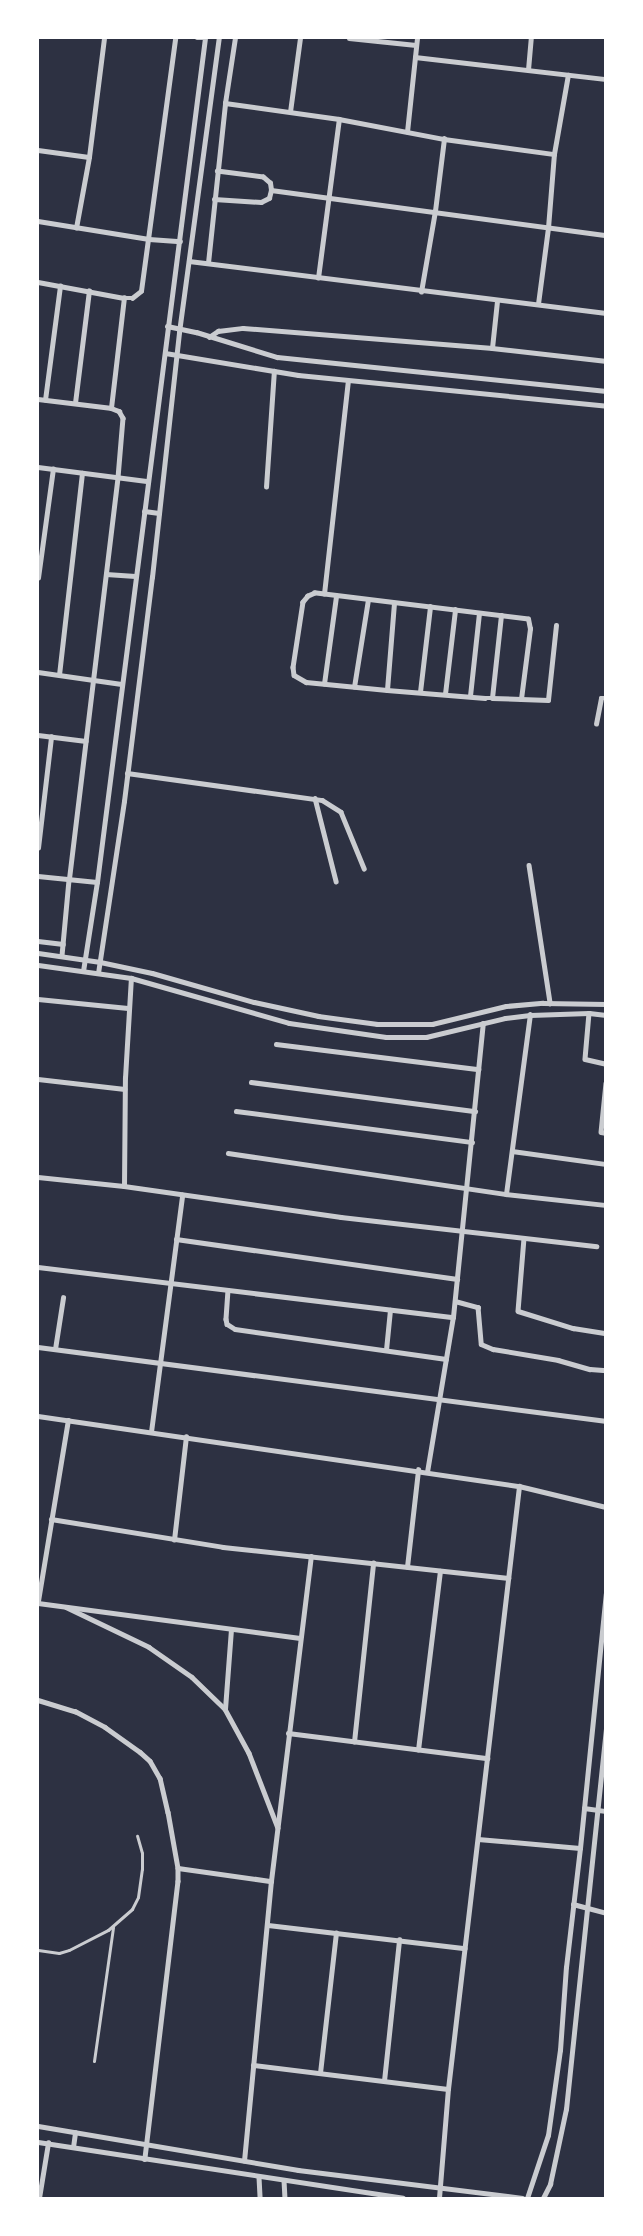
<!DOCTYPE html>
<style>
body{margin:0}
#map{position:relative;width:643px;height:2236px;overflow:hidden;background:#2d3142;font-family:"Open Sans",sans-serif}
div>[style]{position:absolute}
.pedestrian>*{height:3px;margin:-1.5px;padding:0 1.5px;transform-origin:1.5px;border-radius:1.5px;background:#caccd0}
.minor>*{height:4.5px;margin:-2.25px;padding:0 2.25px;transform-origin:2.25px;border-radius:2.25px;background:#caccd0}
.tertiary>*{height:5px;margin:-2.5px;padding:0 2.5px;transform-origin:2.5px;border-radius:2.5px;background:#caccd0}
span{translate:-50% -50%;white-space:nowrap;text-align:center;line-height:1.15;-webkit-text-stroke:4px #fff;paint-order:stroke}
.frame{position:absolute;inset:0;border:39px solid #fff;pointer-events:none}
</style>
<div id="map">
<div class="pedestrian">
<i style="left:38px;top:1950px;width:21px;rotate:8deg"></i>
<i style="left:59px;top:1953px;width:10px;rotate:-17deg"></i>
<i style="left:69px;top:1950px;width:44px;rotate:-27.1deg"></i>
<i style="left:108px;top:1930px;width:32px;rotate:-41deg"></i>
<i style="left:132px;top:1909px;width:13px;rotate:-63deg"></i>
<i style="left:138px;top:1897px;width:28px;rotate:-82deg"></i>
<i style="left:142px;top:1869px;width:16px;rotate:-90deg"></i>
<i style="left:142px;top:1853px;width:18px;rotate:-106deg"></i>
<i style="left:94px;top:2061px;width:135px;rotate:-81.9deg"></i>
</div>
<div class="minor">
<i style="left:197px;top:38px;width:8px"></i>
<i style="left:349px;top:38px;width:67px;rotate:6deg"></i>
<i style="left:415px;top:57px;width:192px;rotate:6.6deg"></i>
<i style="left:528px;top:70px;width:32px;rotate:-85deg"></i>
<i style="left:225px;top:103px;width:115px;rotate:8deg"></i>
<i style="left:339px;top:119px;width:107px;rotate:10.8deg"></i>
<i style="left:444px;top:139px;width:111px;rotate:7.8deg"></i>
<i style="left:290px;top:112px;width:75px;rotate:-82.3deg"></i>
<i style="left:407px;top:132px;width:95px;rotate:-83.9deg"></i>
<i style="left:38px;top:150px;width:51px;rotate:7.8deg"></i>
<i style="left:271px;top:190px;width:338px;rotate:7.7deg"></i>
<i style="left:214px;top:199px;width:47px;rotate:3.7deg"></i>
<i style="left:261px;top:202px;width:9px;rotate:-27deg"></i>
<i style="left:269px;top:198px;width:8px;rotate:-76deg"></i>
<i style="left:271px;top:190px;width:7px;rotate:-98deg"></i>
<i style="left:270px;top:183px;width:9px;rotate:-139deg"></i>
<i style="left:263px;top:177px;width:46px;rotate:-172.6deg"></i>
<i style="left:38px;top:221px;width:112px;rotate:9.2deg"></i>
<i style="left:149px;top:239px;width:31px;rotate:4deg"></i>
<i style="left:76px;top:228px;width:72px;rotate:-79.6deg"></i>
<i style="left:89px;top:157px;width:120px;rotate:-82.8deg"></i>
<i style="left:189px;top:261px;width:420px;rotate:7.1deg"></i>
<i style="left:208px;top:263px;width:161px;rotate:-83.9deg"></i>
<i style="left:225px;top:103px;width:66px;rotate:-81.3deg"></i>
<i style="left:318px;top:278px;width:160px;rotate:-82.5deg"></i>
<i style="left:38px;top:282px;width:87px;rotate:10.5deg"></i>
<i style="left:124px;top:298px;width:8px"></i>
<i style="left:132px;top:298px;width:11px;rotate:-38deg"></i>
<i style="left:141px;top:291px;width:255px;rotate:-82.3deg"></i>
<i style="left:421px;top:292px;width:82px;rotate:-80.2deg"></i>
<i style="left:435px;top:211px;width:73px;rotate:-82.9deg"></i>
<i style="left:538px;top:304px;width:77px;rotate:-82.5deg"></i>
<i style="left:548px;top:228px;width:74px;rotate:-85.4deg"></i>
<i style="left:554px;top:154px;width:80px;rotate:-80deg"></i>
<i style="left:209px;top:337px;width:11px;rotate:-34deg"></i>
<i style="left:218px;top:331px;width:25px;rotate:-7deg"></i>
<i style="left:243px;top:328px;width:250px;rotate:4.6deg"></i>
<i style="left:492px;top:348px;width:115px;rotate:6.5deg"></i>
<i style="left:492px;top:348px;width:47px;rotate:-83.9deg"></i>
<i style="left:38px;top:399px;width:74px;rotate:7deg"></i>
<i style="left:111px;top:408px;width:9px;rotate:21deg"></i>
<i style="left:119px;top:411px;width:8px;rotate:60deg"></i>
<i style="left:123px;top:418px;width:60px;rotate:94.8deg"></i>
<i style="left:118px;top:478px;width:405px;rotate:96.9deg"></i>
<i style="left:69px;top:880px;width:76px;rotate:95.3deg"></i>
<i style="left:45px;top:400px;width:115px;rotate:-82.5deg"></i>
<i style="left:75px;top:403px;width:113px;rotate:-82.9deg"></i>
<i style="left:111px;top:408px;width:111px;rotate:-83.3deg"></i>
<i style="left:38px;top:467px;width:111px;rotate:7.3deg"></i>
<i style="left:266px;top:487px;width:116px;rotate:-86.1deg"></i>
<i style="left:106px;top:574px;width:29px;rotate:4deg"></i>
<i style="left:38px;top:578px;width:110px;rotate:-82.2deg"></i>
<i style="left:324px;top:594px;width:214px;rotate:-83.6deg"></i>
<i style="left:38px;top:672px;width:84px;rotate:8.2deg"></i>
<i style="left:59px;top:675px;width:203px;rotate:-83.5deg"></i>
<i style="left:324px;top:684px;width:89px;rotate:-82.2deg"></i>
<i style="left:354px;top:687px;width:88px;rotate:-80.9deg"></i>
<i style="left:387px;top:690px;width:87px;rotate:-85.4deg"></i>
<i style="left:420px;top:692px;width:86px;rotate:-83.3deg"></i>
<i style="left:445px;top:694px;width:85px;rotate:-83.2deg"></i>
<i style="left:470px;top:696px;width:83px;rotate:-83.8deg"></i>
<i style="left:492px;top:698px;width:83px;rotate:-83.8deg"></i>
<i style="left:521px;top:699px;width:71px;rotate:-82.7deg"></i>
<i style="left:530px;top:629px;width:10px;rotate:-101deg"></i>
<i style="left:528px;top:619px;width:215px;rotate:-173deg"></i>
<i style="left:315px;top:593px;width:8px;rotate:157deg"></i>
<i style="left:308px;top:596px;width:8px;rotate:130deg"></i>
<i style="left:303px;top:602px;width:66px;rotate:98.7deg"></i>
<i style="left:293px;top:667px;width:8px;rotate:83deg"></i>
<i style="left:294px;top:675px;width:14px;rotate:30deg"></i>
<i style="left:306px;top:682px;width:81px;rotate:5.6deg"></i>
<i style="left:387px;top:690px;width:98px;rotate:4.7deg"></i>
<i style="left:485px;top:698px;width:7px"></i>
<i style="left:492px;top:698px;width:29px;rotate:2deg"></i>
<i style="left:521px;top:699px;width:27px;rotate:2deg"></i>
<i style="left:548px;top:700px;width:75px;rotate:-83.9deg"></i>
<i style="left:596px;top:724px;width:26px;rotate:-79deg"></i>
<i style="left:601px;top:698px;width:5px"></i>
<i style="left:38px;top:735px;width:48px;rotate:7.1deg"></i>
<i style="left:127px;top:773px;width:197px;rotate:7.9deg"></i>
<i style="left:322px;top:800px;width:22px;rotate:32deg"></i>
<i style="left:341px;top:812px;width:61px;rotate:67.7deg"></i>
<i style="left:315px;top:798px;width:86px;rotate:75.8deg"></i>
<i style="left:38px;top:848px;width:112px;rotate:-83.3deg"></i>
<i style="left:529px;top:865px;width:140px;rotate:81.3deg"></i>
<i style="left:38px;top:876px;width:59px;rotate:5.8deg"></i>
<i style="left:38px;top:941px;width:25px;rotate:7deg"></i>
<i style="left:38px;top:999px;width:90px;rotate:5.7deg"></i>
<i style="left:589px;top:1013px;width:46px;rotate:95deg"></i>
<i style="left:585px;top:1059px;width:22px;rotate:13deg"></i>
<i style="left:276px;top:1044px;width:204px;rotate:7.1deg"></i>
<i style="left:38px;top:1079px;width:87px;rotate:6.6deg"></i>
<i style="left:251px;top:1082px;width:226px;rotate:7.4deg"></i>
<i style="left:606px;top:1083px;width:49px;rotate:95.8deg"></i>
<i style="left:601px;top:1132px;width:5px;rotate:11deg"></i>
<i style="left:236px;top:1111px;width:238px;rotate:7.5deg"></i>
<i style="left:512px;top:1151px;width:95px;rotate:7.9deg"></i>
<i style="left:228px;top:1153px;width:281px;rotate:8.4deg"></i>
<i style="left:506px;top:1194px;width:101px;rotate:6.3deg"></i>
<i style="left:38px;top:1177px;width:86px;rotate:6deg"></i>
<i style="left:124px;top:1186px;width:219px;rotate:8.1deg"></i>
<i style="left:341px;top:1217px;width:257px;rotate:6.5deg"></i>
<i style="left:124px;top:1186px;width:108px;rotate:-89.5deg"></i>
<i style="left:125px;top:1078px;width:100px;rotate:-86.6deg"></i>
<i style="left:506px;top:1194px;width:181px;rotate:-82.4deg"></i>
<i style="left:524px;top:1238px;width:73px;rotate:94.7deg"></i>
<i style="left:518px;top:1311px;width:58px;rotate:17.2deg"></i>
<i style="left:573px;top:1328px;width:33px;rotate:9deg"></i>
<i style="left:176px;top:1239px;width:284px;rotate:8.1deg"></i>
<i style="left:38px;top:1267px;width:418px;rotate:6.9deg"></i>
<i style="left:228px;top:1290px;width:29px;rotate:94deg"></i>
<i style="left:226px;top:1319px;width:5px;rotate:79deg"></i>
<i style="left:227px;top:1324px;width:9px;rotate:32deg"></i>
<i style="left:235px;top:1329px;width:213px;rotate:8.1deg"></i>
<i style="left:455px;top:1301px;width:24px;rotate:15deg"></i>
<i style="left:478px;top:1307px;width:37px;rotate:85deg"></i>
<i style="left:481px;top:1344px;width:13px;rotate:23deg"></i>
<i style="left:493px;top:1349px;width:66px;rotate:9.6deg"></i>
<i style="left:558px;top:1360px;width:33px;rotate:16deg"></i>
<i style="left:590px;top:1369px;width:16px;rotate:4deg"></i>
<i style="left:38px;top:1347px;width:573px;rotate:7.42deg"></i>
<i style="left:55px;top:1349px;width:52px;rotate:-81.1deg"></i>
<i style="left:386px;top:1350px;width:40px;rotate:-84.3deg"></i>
<i style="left:38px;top:1416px;width:486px;rotate:8.3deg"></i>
<i style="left:519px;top:1486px;width:89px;rotate:13.6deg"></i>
<i style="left:151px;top:1432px;width:239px;rotate:-82.5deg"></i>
<i style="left:427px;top:1472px;width:157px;rotate:-80.5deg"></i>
<i style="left:453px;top:1317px;width:295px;rotate:-84.2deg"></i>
<i style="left:51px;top:1519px;width:174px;rotate:9.2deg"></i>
<i style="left:223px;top:1547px;width:287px;rotate:6.2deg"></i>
<i style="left:174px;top:1540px;width:104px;rotate:-83.4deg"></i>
<i style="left:407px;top:1567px;width:98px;rotate:-83.5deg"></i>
<i style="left:38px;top:1601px;width:183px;rotate:-80.6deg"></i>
<i style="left:38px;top:1603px;width:264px;rotate:7.6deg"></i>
<i style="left:66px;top:1607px;width:92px;rotate:25.7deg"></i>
<i style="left:149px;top:1647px;width:52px;rotate:34.9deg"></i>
<i style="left:192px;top:1677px;width:46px;rotate:44.1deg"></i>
<i style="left:225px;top:1709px;width:50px;rotate:61.4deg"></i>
<i style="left:249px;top:1753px;width:80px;rotate:68.9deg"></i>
<i style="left:38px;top:1700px;width:39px;rotate:17deg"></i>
<i style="left:75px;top:1711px;width:34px;rotate:28deg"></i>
<i style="left:105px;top:1727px;width:43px;rotate:35.5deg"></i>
<i style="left:140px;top:1752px;width:13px;rotate:42deg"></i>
<i style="left:150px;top:1761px;width:20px;rotate:60deg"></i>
<i style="left:160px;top:1778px;width:35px;rotate:77deg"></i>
<i style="left:168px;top:1812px;width:57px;rotate:79.9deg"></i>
<i style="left:178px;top:1868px;width:13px;rotate:90deg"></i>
<i style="left:178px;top:1881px;width:280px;rotate:96.8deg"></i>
<i style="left:225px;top:1709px;width:79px;rotate:-85.7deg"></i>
<i style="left:288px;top:1733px;width:201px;rotate:7.2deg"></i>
<i style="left:354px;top:1742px;width:180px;rotate:-83.9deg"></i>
<i style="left:418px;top:1750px;width:180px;rotate:-83deg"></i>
<i style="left:584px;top:1808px;width:22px;rotate:8deg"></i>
<i style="left:478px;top:1839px;width:102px;rotate:5deg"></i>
<i style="left:178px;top:1868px;width:94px;rotate:8deg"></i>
<i style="left:573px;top:1904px;width:34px;rotate:15deg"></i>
<i style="left:268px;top:1925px;width:198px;rotate:6.7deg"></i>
<i style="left:253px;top:2065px;width:196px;rotate:7deg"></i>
<i style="left:320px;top:2073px;width:141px;rotate:-83.5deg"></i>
<i style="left:384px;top:2081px;width:142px;rotate:-83.9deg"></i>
<i style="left:244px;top:2161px;width:281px;rotate:-84.5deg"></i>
<i style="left:271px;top:1881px;width:327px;rotate:-83deg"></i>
<i style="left:259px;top:2177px;width:21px;rotate:87deg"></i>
<i style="left:284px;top:2180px;width:18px;rotate:87deg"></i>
<i style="left:39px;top:2198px;width:56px;rotate:-80.7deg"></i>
<i style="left:439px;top:2198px;width:109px;rotate:-85.3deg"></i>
<i style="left:448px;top:2089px;width:607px;rotate:-83.28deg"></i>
</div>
<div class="tertiary">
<i style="left:167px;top:326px;width:30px;rotate:12deg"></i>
<i style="left:196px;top:332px;width:85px;rotate:17.2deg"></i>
<i style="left:277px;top:357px;width:331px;rotate:5.9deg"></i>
<i style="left:165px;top:353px;width:135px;rotate:9.4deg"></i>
<i style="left:298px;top:375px;width:310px;rotate:5.7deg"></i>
<i style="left:144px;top:511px;width:15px;rotate:8deg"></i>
<i style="left:38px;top:953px;width:63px;rotate:8.3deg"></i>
<i style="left:100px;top:962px;width:53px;rotate:11.9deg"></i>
<i style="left:152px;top:973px;width:106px;rotate:15.9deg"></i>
<i style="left:254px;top:1002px;width:66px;rotate:12.3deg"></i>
<i style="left:318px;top:1016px;width:60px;rotate:7.7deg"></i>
<i style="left:377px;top:1024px;width:55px"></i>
<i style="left:432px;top:1024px;width:76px;rotate:-13.7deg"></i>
<i style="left:506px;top:1006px;width:37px;rotate:-5deg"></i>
<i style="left:543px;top:1003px;width:63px;rotate:0.9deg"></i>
<i style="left:38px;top:965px;width:94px;rotate:8deg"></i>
<i style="left:131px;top:978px;width:164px;rotate:15.9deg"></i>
<i style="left:289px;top:1023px;width:98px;rotate:8.2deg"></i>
<i style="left:386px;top:1037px;width:40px"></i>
<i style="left:426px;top:1037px;width:81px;rotate:-13.5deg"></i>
<i style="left:505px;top:1018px;width:25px;rotate:-7deg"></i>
<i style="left:530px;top:1015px;width:59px;rotate:-1.9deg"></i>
<i style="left:589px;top:1013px;width:17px;rotate:7deg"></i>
<i style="left:83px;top:971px;width:90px;rotate:-81.1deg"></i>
<i style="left:97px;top:882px;width:851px;rotate:-82.71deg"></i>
<i style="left:98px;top:973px;width:174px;rotate:-81.4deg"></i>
<i style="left:124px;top:801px;width:226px;rotate:-82.9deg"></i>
<i style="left:152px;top:577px;width:246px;rotate:-83.7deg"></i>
<i style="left:179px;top:332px;width:297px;rotate:-82.3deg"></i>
<i style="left:38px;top:2126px;width:264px;rotate:9.6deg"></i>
<i style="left:298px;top:2170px;width:226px;rotate:7.1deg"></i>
<i style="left:38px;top:2142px;width:369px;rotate:8.7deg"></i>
<i style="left:73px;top:2147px;width:15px;rotate:-82deg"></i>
<i style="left:527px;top:2198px;width:66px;rotate:-71.6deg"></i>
<i style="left:548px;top:2135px;width:86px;rotate:-82deg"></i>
<i style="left:560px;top:2050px;width:83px;rotate:-85.9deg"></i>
<i style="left:566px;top:1967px;width:120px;rotate:-83.3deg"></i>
<i style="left:580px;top:1848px;width:256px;rotate:-84.2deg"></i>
<i style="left:543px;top:2198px;width:16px;rotate:-63deg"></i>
<i style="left:550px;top:2184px;width:77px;rotate:-78deg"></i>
<i style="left:566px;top:2109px;width:382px;rotate:-84deg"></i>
</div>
<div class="frame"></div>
</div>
